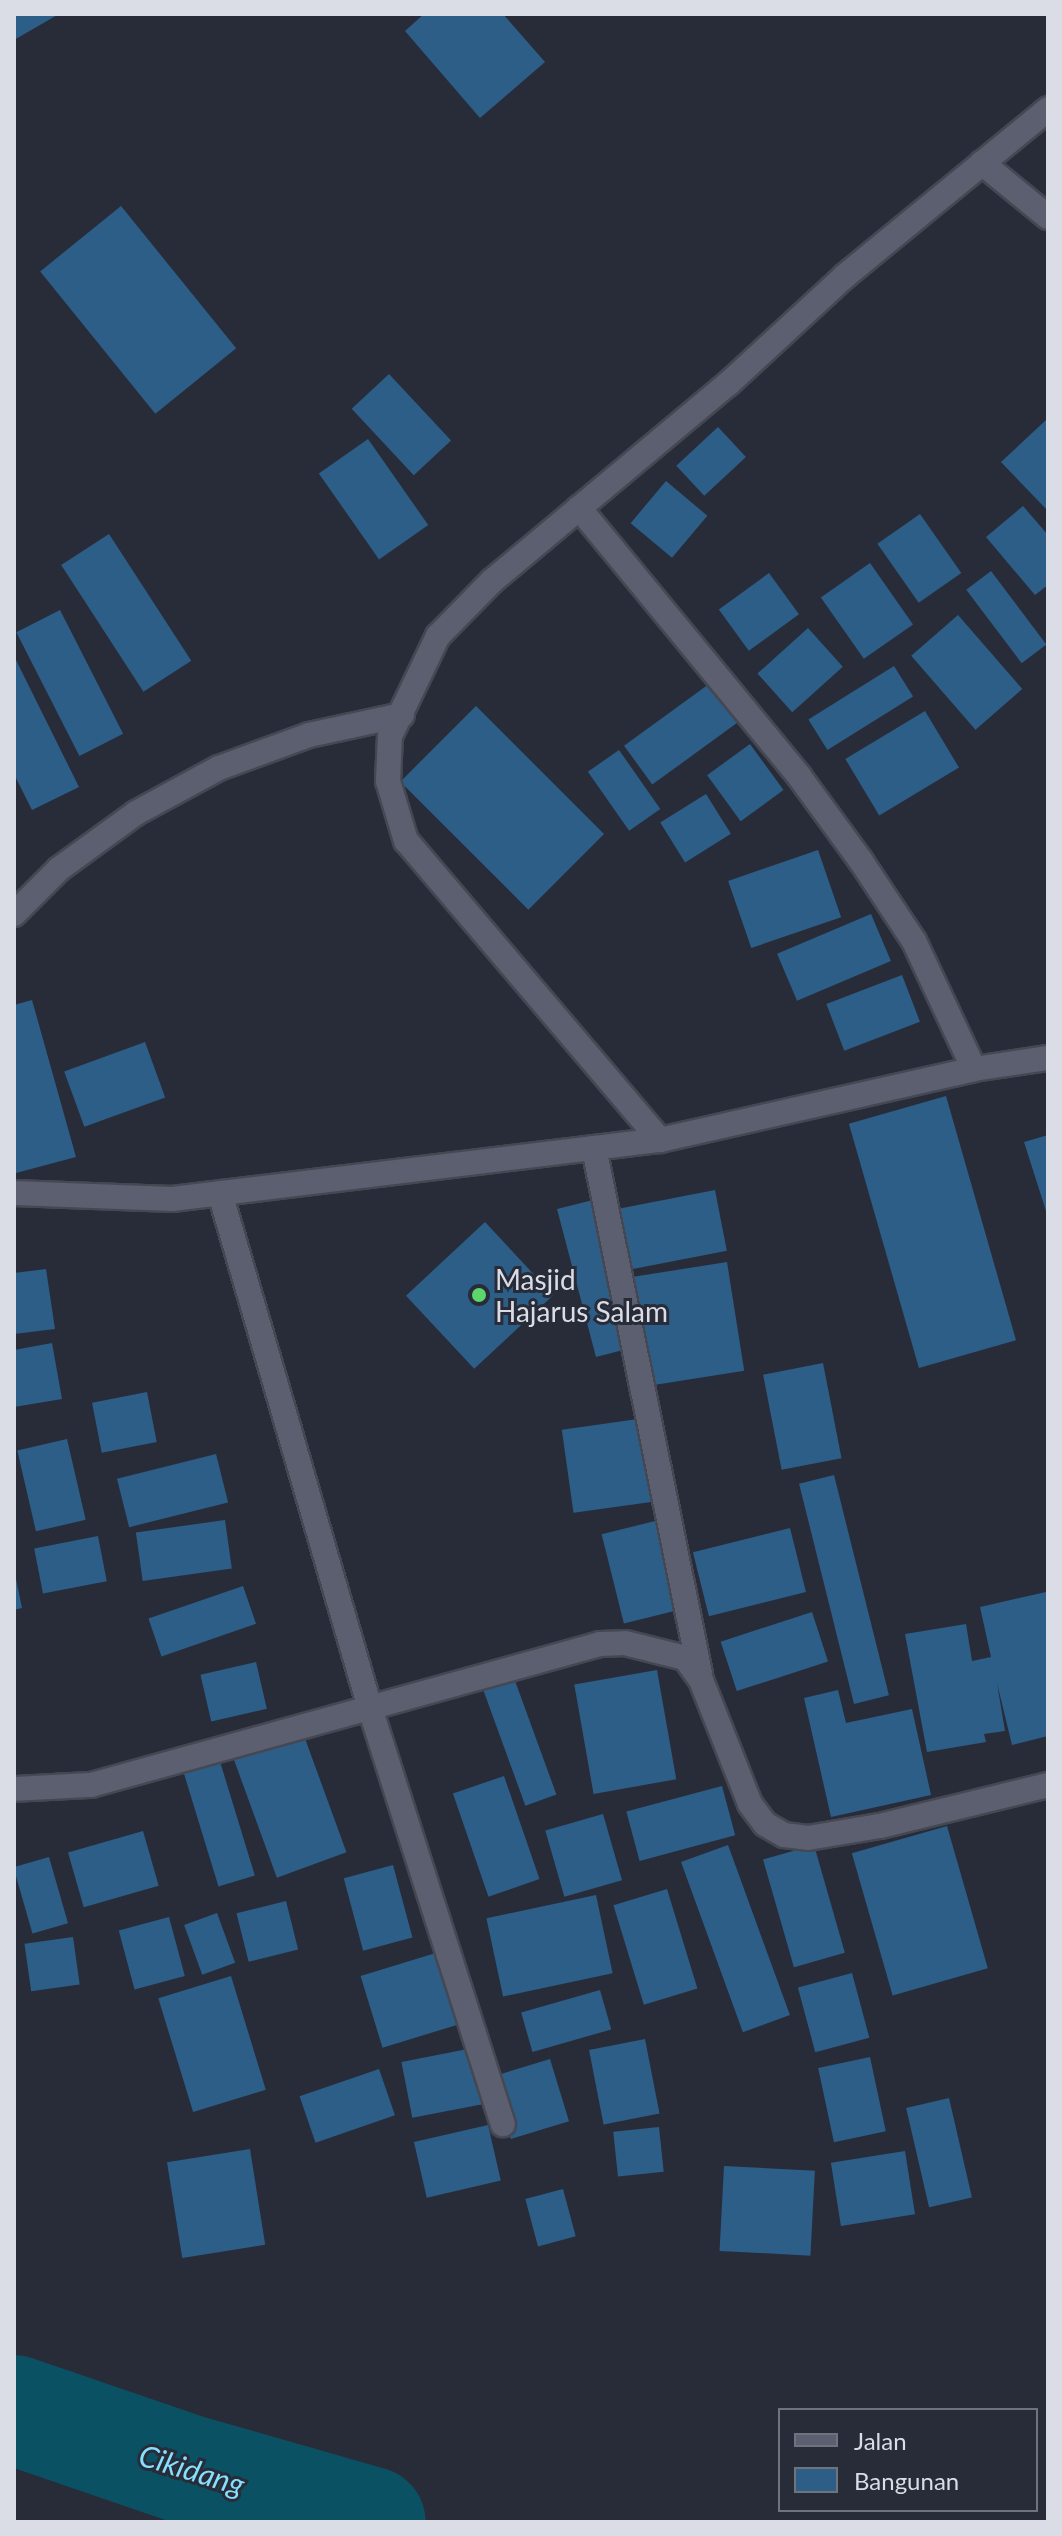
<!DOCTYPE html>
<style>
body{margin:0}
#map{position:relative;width:1062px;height:2536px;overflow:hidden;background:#282c39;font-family:Lato,sans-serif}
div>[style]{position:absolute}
.river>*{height:110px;margin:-55px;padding:0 55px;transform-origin:55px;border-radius:55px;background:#0b5164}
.building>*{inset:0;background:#2c5e88;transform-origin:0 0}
.roads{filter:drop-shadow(2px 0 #454853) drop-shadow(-2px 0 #454853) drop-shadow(0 2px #454853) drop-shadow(0 -2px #454853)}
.street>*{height:24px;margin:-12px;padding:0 12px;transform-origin:12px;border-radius:12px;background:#5b5f6f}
.dots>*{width:22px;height:22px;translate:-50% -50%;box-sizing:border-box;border:4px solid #282c39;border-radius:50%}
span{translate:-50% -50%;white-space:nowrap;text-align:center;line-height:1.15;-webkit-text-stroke:6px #282c39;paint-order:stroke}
.poi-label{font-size:28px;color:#dadde6}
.left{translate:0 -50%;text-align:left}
.water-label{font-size:30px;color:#86dffc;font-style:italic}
.frame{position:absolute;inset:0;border:16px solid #dadde6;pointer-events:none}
.legend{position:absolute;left:778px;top:2408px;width:260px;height:104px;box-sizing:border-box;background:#282c39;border:2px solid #6f737e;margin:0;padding:10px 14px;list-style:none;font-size:24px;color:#dadde6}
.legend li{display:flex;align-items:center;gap:16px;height:40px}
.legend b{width:40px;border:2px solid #6f737e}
</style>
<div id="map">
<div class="river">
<i style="left:14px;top:2410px;width:182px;rotate:18.9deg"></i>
<i style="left:186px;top:2469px;width:192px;rotate:16deg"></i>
</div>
<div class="building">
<i style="clip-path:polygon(14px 14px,59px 14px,14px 40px)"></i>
<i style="clip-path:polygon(424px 14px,503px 14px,545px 62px,480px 118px,405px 31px)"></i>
<i style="left:121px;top:206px;width:183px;height:104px;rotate:51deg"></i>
<i style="left:389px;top:374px;width:91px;height:51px;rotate:47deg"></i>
<i style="clip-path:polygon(1046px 420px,1048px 422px,1048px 511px,1001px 462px)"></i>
<i style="left:718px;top:427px;width:41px;height:57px;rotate:47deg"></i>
<i style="left:368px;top:439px;width:105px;height:60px;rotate:55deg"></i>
<i style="left:666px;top:481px;width:54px;height:55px;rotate:40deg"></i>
<i style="clip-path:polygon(1023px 506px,1048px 535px,1048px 585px,1035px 595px,986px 537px)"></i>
<i style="left:920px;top:514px;width:72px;height:52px;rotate:55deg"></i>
<i style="left:109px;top:534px;width:151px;height:57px;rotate:57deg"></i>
<i style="left:870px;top:563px;width:75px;height:60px;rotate:55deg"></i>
<i style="left:991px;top:571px;width:92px;height:31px;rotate:53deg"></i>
<i style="left:769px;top:573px;width:51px;height:62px;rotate:54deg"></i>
<i style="left:60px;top:610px;width:139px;height:49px;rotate:63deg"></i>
<i style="left:958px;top:615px;width:98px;height:62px;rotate:49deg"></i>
<i style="left:808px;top:628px;width:52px;height:68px;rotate:48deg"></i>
<i style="clip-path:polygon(14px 656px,79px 787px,32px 810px,14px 774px)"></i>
<i style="left:894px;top:666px;width:36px;height:101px;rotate:58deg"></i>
<i style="left:709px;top:684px;width:48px;height:105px;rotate:54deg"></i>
<i style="left:476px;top:706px;width:181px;height:107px;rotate:45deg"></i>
<i style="left:925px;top:711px;width:66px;height:93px;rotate:59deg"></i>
<i style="left:750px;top:744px;width:57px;height:53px;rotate:54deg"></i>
<i style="left:619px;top:750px;width:72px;height:38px;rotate:55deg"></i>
<i style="left:706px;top:794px;width:47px;height:54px;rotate:58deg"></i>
<i style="left:818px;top:850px;width:71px;height:95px;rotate:71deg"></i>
<i style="left:871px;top:914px;width:51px;height:102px;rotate:67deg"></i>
<i style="left:902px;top:975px;width:50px;height:81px;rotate:69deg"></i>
<i style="clip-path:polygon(32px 1000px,76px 1157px,16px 1173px,14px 1005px)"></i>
<i style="left:145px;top:1042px;width:59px;height:86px;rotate:70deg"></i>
<i style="left:946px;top:1096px;width:254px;height:101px;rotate:74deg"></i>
<i style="clip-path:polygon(1048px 1135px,1048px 1214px,1047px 1214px,1024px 1142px)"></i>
<i style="left:715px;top:1190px;width:62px;height:97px;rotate:79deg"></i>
<i style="clip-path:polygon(597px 1199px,627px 1349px,596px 1357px,557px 1209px)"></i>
<i style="left:485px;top:1222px;width:100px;height:108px;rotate:47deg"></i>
<i style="left:727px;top:1262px;width:110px;height:101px;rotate:81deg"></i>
<i style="clip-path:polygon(46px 1269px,55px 1329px,14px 1334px,14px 1273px)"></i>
<i style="clip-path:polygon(52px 1343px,62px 1399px,14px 1407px,14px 1350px)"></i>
<i style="left:823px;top:1363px;width:97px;height:61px;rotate:79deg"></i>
<i style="left:147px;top:1392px;width:51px;height:56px;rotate:79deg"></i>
<i style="left:645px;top:1418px;width:84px;height:84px;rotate:82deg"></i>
<i style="left:67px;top:1439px;width:83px;height:51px;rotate:77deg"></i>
<i style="left:216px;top:1454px;width:50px;height:102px;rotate:76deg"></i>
<i style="left:834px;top:1475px;width:227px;height:36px;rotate:76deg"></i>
<i style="left:225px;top:1520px;width:49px;height:90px;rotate:82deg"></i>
<i style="left:655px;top:1521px;width:92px;height:55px;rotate:76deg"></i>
<i style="left:790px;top:1528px;width:66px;height:100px;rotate:76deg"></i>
<i style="left:98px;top:1536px;width:46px;height:65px;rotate:79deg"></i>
<i style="clip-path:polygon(15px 1574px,22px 1608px,14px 1610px,14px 1575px)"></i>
<i style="left:243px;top:1586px;width:40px;height:100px;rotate:71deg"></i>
<i style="clip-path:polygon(1046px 1592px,1048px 1736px,1012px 1745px,997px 1683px,1005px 1731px,984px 1734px,986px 1742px,927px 1752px,905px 1634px,966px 1624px,972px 1661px,991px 1657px,980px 1607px)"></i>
<i style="left:812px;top:1612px;width:52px;height:96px;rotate:72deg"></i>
<i style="left:256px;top:1662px;width:48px;height:57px;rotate:77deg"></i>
<i style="left:657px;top:1670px;width:111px;height:84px;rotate:80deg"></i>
<i style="left:514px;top:1678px;width:124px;height:33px;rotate:70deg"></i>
<i style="clip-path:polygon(838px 1690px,846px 1723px,912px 1709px,931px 1795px,831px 1817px,804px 1698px)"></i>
<i style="left:303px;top:1733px;width:127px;height:74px;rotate:70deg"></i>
<i style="left:218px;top:1755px;width:126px;height:38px;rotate:73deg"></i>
<i style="left:504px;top:1776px;width:109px;height:54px;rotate:71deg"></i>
<i style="left:722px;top:1786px;width:51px;height:99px;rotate:75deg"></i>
<i style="left:603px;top:1814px;width:69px;height:60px;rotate:74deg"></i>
<i style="left:947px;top:1826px;width:148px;height:99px;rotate:74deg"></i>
<i style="left:143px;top:1831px;width:57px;height:78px;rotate:74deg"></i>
<i style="left:728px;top:1845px;width:181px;height:50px;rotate:70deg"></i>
<i style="left:814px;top:1845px;width:112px;height:53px;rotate:74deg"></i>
<i style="left:49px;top:1857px;width:69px;height:37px;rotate:74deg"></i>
<i style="left:393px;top:1865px;width:75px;height:51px;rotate:75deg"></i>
<i style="left:667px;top:1889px;width:104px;height:56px;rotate:73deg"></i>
<i style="left:596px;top:1895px;width:80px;height:112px;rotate:78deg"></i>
<i style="left:286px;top:1901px;width:50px;height:51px;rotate:76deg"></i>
<i style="left:217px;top:1913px;width:53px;height:35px;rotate:70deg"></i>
<i style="left:169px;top:1917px;width:61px;height:52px;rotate:75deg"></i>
<i style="left:73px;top:1937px;width:48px;height:49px;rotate:82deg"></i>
<i style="left:439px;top:1952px;width:75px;height:82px;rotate:73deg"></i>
<i style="left:852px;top:1973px;width:67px;height:56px;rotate:75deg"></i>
<i style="left:231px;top:1976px;width:119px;height:76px;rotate:73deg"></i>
<i style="left:600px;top:1990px;width:41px;height:82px;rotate:74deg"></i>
<i style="left:645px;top:2039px;width:76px;height:57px;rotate:79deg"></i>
<i style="left:478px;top:2047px;width:57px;height:78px;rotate:79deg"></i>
<i style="left:870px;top:2057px;width:76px;height:53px;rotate:78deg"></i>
<i style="left:550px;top:2059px;width:65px;height:61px;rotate:73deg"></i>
<i style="left:379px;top:2069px;width:49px;height:84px;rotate:71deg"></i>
<i style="left:949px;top:2098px;width:102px;height:44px;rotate:77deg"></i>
<i style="left:488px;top:2125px;width:57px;height:76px;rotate:77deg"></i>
<i style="left:659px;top:2127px;width:45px;height:46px;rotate:84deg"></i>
<i style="left:250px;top:2149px;width:97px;height:84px;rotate:81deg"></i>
<i style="left:905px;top:2151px;width:64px;height:75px;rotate:81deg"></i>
<i style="left:724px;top:2166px;width:91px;height:85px;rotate:3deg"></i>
<i style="left:563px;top:2189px;width:49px;height:39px;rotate:75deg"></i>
</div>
<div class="roads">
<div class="street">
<i style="left:982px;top:163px;width:85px;rotate:39.3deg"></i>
<i style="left:579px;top:508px;width:347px;rotate:50.6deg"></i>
<i style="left:799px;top:776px;width:105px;rotate:53.9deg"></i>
<i style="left:861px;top:861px;width:96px;rotate:56.5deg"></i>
<i style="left:914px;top:941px;width:141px;rotate:64.9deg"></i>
<i style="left:14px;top:914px;width:64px;rotate:-45deg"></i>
<i style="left:59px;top:869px;width:95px;rotate:-36deg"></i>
<i style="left:136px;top:813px;width:94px;rotate:-28.5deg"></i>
<i style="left:219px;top:768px;width:96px;rotate:-20.1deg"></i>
<i style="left:309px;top:735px;width:95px;rotate:-12.1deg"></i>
<i style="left:660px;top:1140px;width:392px;rotate:-130.3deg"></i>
<i style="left:406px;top:841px;width:63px;rotate:-106.7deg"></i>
<i style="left:388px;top:781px;width:45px;rotate:-87.5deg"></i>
<i style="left:390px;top:736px;width:111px;rotate:-64.4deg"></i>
<i style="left:438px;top:636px;width:77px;rotate:-45.5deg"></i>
<i style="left:492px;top:581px;width:307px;rotate:-39.9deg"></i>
<i style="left:728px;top:384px;width:159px;rotate:-42.7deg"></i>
<i style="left:845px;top:276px;width:263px;rotate:-39.4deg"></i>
<i style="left:594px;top:1148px;width:536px;rotate:78.59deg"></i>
<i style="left:14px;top:1193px;width:158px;rotate:2.2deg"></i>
<i style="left:172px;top:1199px;width:492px;rotate:-6.9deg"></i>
<i style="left:660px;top:1140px;width:322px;rotate:-12.7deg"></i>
<i style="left:974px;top:1069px;width:75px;rotate:-8.5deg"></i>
<i style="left:220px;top:1193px;width:536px;rotate:73.76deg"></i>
<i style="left:370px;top:1708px;width:437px;rotate:72.3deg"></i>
<i style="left:14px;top:1789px;width:77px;rotate:-3deg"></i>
<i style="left:91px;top:1785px;width:528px;rotate:-15.48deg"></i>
<i style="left:600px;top:1644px;width:25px;rotate:-2deg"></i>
<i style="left:625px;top:1643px;width:62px;rotate:14deg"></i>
<i style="left:685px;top:1658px;width:27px;rotate:54deg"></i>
<i style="left:701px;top:1680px;width:133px;rotate:68.4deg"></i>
<i style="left:750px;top:1804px;width:25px;rotate:53deg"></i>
<i style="left:765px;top:1824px;width:22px;rotate:30deg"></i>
<i style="left:784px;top:1835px;width:24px;rotate:7deg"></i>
<i style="left:808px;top:1838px;width:73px;rotate:-9.5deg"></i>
<i style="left:880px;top:1826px;width:173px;rotate:-13.7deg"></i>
</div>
</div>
<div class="dots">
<i style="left:479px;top:1295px;background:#5cd56d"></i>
</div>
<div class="poi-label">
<span class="left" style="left:495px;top:1295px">Masjid<br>Hajarus Salam</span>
</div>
<div class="water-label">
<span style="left:192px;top:2469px;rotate:17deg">Cikidang</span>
</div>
<div class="frame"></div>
<ul class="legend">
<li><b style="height:10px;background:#5b5f6f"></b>Jalan</li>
<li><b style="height:22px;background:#2c5e88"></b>Bangunan</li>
</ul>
</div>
